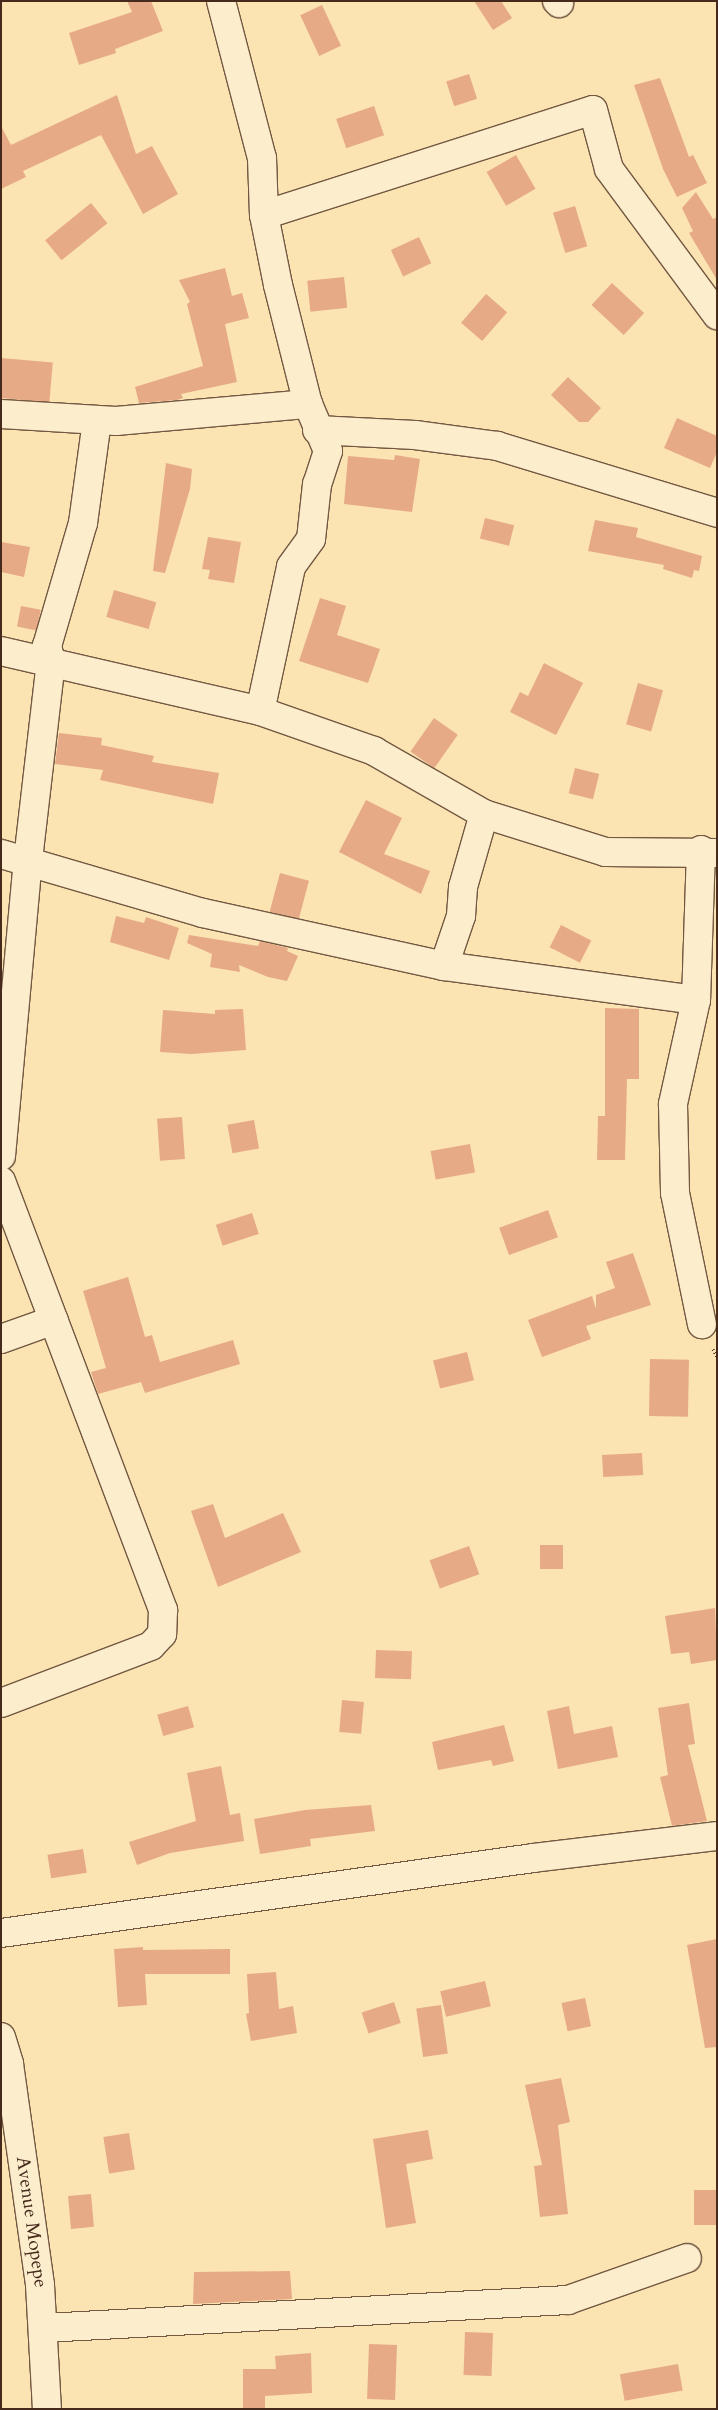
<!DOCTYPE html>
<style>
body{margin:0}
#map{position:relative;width:718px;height:2410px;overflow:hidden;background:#fbe4b2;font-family:Cardo,serif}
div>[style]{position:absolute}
.building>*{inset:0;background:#e7aa86;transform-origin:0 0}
.path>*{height:3px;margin-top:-1.5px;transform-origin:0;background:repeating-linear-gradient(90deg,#462a1c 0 1px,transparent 0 3.5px)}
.roads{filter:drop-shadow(1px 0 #735842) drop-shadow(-1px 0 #735842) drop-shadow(0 1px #735842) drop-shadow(0 -1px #735842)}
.minor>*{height:28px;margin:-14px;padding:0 14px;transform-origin:14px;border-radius:14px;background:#fcedcd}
span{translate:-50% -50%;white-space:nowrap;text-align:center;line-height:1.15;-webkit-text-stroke:4.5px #fcedcd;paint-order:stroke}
.street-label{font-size:19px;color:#462a1c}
.frame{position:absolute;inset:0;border:2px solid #462a1c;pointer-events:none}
</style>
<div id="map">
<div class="building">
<i style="clip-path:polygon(127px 1px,151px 1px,163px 31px,115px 49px,116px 53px,79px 65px,69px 33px,132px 12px)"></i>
<i style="clip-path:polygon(474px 1px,501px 1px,512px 18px,493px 30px)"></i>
<i style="left:322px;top:5px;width:45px;height:24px;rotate:65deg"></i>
<i style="left:469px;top:74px;width:26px;height:24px;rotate:72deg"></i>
<i style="clip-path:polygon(660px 78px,689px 157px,693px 155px,707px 183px,677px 197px,663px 169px,634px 85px)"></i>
<i style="clip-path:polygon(117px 95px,136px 154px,152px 146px,178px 194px,143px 214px,101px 135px,23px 171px,26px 177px,1px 189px,1px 126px,11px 145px)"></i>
<i style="left:374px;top:106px;width:31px;height:40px;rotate:71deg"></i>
<i style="left:516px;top:155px;width:39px;height:34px;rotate:60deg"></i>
<i style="clip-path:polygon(696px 192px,713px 219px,717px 217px,717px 280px,689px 233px,693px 231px,682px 208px)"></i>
<i style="left:91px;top:203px;width:26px;height:59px;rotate:51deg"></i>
<i style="left:575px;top:206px;width:42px;height:23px;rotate:73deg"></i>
<i style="left:419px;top:237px;width:29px;height:31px;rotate:65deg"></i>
<i style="clip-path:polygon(225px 268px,232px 296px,242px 293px,249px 318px,225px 324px,237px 382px,181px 394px,183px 398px,177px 400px,139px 403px,135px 387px,203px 366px,187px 304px,190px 302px,179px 280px)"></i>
<i style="left:344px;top:277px;width:31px;height:37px;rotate:84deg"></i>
<i style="left:612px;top:283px;width:44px;height:30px;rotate:43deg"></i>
<i style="left:486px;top:294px;width:28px;height:38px;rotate:41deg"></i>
<i style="left:1px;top:358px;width:52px;height:40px;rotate:5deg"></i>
<i style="clip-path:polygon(568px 377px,601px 408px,588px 422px,579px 422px,551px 395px)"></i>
<i style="clip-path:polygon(677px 418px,717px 436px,717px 452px,710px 468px,664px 448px)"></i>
<i style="clip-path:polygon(395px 455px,420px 459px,412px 512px,344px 504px,348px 456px,394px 460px)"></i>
<i style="clip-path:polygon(166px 463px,192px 469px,190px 489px,165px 573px,153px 571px)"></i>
<i style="left:485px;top:518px;width:30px;height:21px;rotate:14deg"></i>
<i style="clip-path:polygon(595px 520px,638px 528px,636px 537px,702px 556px,699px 571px,694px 570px,692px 578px,663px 569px,664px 565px,588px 551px)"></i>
<i style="clip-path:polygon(208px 537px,241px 542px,234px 583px,208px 579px,210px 570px,202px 569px)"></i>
<i style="clip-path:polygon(1px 542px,30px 547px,24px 577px,1px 572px)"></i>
<i style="left:114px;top:590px;width:44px;height:28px;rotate:16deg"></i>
<i style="clip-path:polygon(320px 598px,346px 606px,337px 635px,380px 649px,368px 683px,299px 661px)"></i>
<i style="left:21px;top:606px;width:20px;height:21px;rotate:11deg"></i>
<i style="clip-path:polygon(544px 663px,583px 683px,556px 735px,510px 712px,520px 692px,528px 696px)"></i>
<i style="left:638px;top:683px;width:26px;height:43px;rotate:16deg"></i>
<i style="left:434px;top:718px;width:29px;height:41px;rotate:35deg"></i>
<i style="clip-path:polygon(59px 733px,102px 738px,101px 745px,154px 756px,152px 762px,219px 773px,213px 804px,100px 780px,103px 770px,55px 764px)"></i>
<i style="left:575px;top:768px;width:25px;height:26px;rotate:14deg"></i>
<i style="clip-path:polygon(366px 800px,402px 818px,384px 854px,430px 871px,421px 894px,339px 852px)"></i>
<i style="left:280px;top:873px;width:30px;height:40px;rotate:15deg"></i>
<i style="clip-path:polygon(116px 916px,144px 923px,146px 917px,179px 928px,169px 960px,110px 942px)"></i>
<i style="left:561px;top:925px;width:34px;height:25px;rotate:27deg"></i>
<i style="clip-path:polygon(189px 935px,258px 946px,260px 941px,288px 948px,287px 951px,298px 956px,287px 981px,268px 977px,239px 965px,240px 972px,210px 967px,212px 954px,187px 943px)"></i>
<i style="clip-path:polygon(605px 1008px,639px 1009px,639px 1079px,627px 1079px,625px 1160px,597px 1160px,598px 1116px,605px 1116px)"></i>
<i style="clip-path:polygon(243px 1009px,246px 1050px,191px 1054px,160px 1052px,163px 1010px,215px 1014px,215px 1010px)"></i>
<i style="left:182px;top:1117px;width:42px;height:25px;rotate:86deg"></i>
<i style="left:254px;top:1120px;width:29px;height:27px;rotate:80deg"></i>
<i style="left:470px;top:1144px;width:29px;height:40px;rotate:80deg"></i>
<i style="left:548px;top:1210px;width:29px;height:52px;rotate:70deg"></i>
<i style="left:252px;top:1213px;width:22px;height:38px;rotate:72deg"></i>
<i style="clip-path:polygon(633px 1253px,651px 1305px,586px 1326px,591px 1339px,542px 1357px,528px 1320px,592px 1296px,596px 1309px,596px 1295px,615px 1288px,606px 1262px)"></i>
<i style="clip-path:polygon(128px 1277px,145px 1337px,152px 1335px,160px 1362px,233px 1340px,240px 1364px,145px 1393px,141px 1382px,98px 1394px,91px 1372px,106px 1368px,83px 1291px)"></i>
<i style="left:467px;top:1352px;width:29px;height:35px;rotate:76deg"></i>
<i style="left:650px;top:1359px;width:39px;height:57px;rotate:1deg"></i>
<i style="left:642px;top:1453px;width:22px;height:40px;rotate:87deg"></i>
<i style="clip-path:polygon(213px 1504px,225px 1538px,283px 1513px,301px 1552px,218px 1587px,191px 1511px)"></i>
<i style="left:540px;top:1545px;width:23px;height:24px"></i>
<i style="left:469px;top:1546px;width:30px;height:42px;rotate:70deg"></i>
<i style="clip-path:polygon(715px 1608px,717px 1660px,691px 1664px,689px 1652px,671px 1654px,665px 1616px)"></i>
<i style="left:376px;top:1650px;width:36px;height:28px;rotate:2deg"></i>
<i style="left:342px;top:1700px;width:22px;height:32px;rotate:5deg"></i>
<i style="clip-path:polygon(689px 1703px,695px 1744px,688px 1745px,707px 1821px,672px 1826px,660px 1777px,668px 1775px,658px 1708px)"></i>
<i style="left:188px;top:1706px;width:22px;height:32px;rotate:74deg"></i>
<i style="clip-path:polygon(569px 1706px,574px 1734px,612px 1726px,618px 1757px,558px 1769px,547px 1711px)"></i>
<i style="clip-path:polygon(504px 1725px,514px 1761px,493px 1766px,491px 1760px,438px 1770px,432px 1742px)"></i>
<i style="clip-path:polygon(221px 1766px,230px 1815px,240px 1813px,244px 1841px,170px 1853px,137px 1865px,129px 1842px,196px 1821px,187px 1773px)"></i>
<i style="clip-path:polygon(371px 1805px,375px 1831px,310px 1839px,311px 1846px,260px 1854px,254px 1819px,305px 1810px)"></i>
<i style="left:83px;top:1849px;width:24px;height:36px;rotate:81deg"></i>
<i style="clip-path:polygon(717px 1939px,717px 2047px,705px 2048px,687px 1945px)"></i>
<i style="clip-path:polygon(143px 1947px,143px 1950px,230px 1949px,230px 1974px,145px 1974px,147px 2005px,118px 2007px,114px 1949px)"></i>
<i style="clip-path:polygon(276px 1972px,279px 2009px,293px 2006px,297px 2033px,251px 2041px,246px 2014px,249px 2013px,247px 1974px)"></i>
<i style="left:485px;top:1981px;width:26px;height:46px;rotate:77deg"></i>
<i style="left:585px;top:1998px;width:29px;height:24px;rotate:78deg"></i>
<i style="left:394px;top:2002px;width:22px;height:34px;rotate:72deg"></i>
<i style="left:441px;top:2005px;width:49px;height:25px;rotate:82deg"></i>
<i style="clip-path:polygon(561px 2078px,570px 2122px,558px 2125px,568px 2214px,540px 2217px,534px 2166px,542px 2165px,525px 2085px)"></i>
<i style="clip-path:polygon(428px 2130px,433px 2159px,406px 2164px,416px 2223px,386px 2228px,373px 2139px)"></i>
<i style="left:129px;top:2133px;width:37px;height:26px;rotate:81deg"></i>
<i style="left:717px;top:2190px;width:35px;height:23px;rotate:90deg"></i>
<i style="left:91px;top:2194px;width:33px;height:23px;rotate:85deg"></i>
<i style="clip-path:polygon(290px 2271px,292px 2299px,193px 2304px,194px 2272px)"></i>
<i style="left:465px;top:2332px;width:28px;height:43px;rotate:2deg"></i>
<i style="left:369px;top:2344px;width:28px;height:55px;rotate:2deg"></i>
<i style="clip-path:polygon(311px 2353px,312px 2393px,265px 2396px,265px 2409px,243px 2409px,243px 2369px,276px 2369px,275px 2356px)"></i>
<i style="left:678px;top:2364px;width:27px;height:59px;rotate:80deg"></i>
</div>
<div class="path">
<i style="left:713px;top:1349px;width:9px;rotate:63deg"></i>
</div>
<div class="roads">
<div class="minor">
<i style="left:221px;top:1px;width:162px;rotate:75.4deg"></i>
<i style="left:262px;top:158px;width:57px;rotate:88deg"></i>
<i style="left:264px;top:215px;width:71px;rotate:78.7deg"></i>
<i style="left:278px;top:285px;width:123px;rotate:75.9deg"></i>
<i style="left:308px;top:404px;width:51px;rotate:66.9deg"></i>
<i style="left:328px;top:451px;width:35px;rotate:108deg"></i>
<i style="left:317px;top:484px;width:55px;rotate:96.2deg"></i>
<i style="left:311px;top:539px;width:34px;rotate:126deg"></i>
<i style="left:291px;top:567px;width:147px;rotate:102.1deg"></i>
<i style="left:557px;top:1px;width:3px;rotate:45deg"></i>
<i style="left:264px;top:215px;width:345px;rotate:-17.7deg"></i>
<i style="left:593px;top:110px;width:61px;rotate:74.8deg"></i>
<i style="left:609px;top:169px;width:182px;rotate:53.5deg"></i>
<i style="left:1px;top:414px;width:115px;rotate:3.5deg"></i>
<i style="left:116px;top:421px;width:193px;rotate:-5.1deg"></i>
<i style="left:317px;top:430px;width:98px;rotate:2.9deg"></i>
<i style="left:415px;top:435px;width:83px;rotate:7.6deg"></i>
<i style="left:497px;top:446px;width:230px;rotate:16.9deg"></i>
<i style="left:1px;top:651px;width:266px;rotate:13deg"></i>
<i style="left:260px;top:711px;width:121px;rotate:19.3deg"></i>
<i style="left:374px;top:751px;width:127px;rotate:29.8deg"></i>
<i style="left:484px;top:814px;width:127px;rotate:17.4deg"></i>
<i style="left:605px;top:852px;width:112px;rotate:0.5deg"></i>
<i style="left:701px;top:850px;width:150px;rotate:91.9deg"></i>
<i style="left:696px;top:1000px;width:107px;rotate:102.5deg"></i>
<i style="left:673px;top:1104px;width:89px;rotate:88.7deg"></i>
<i style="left:675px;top:1193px;width:134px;rotate:78.4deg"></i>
<i style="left:1px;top:854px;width:210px;rotate:16.3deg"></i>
<i style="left:203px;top:913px;width:247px;rotate:12.4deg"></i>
<i style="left:444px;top:966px;width:254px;rotate:7.7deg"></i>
<i style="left:444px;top:966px;width:53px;rotate:-71.2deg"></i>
<i style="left:461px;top:916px;width:29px;rotate:-86deg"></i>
<i style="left:463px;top:887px;width:76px;rotate:-74deg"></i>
<i style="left:1px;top:1156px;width:297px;rotate:-84.8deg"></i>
<i style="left:28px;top:860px;width:200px;rotate:-83.4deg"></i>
<i style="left:51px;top:661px;width:16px;rotate:-105deg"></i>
<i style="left:47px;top:646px;width:128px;rotate:-73.7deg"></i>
<i style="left:83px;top:523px;width:103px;rotate:-82.2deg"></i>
<i style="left:1px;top:1181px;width:459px;rotate:69.3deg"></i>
<i style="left:163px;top:1610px;width:24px;rotate:92deg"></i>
<i style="left:162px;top:1634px;width:16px;rotate:133deg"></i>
<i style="left:151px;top:1646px;width:160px;rotate:159.2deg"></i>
<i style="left:1px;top:1339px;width:56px;rotate:-19.7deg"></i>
<i style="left:1px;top:1933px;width:537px;rotate:-8.02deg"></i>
<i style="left:533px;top:1858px;width:185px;rotate:-6.8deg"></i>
<i style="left:1px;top:2037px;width:28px;rotate:73deg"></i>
<i style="left:9px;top:2064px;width:223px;rotate:82deg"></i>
<i style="left:40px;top:2285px;width:124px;rotate:86.8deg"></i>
<i style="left:44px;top:2328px;width:525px;rotate:-3.06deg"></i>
<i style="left:568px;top:2300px;width:126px;rotate:-19.4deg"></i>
</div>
</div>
<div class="street-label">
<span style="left:31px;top:2222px;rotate:82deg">Avenue Mopepe</span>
</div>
<div class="frame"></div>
</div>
